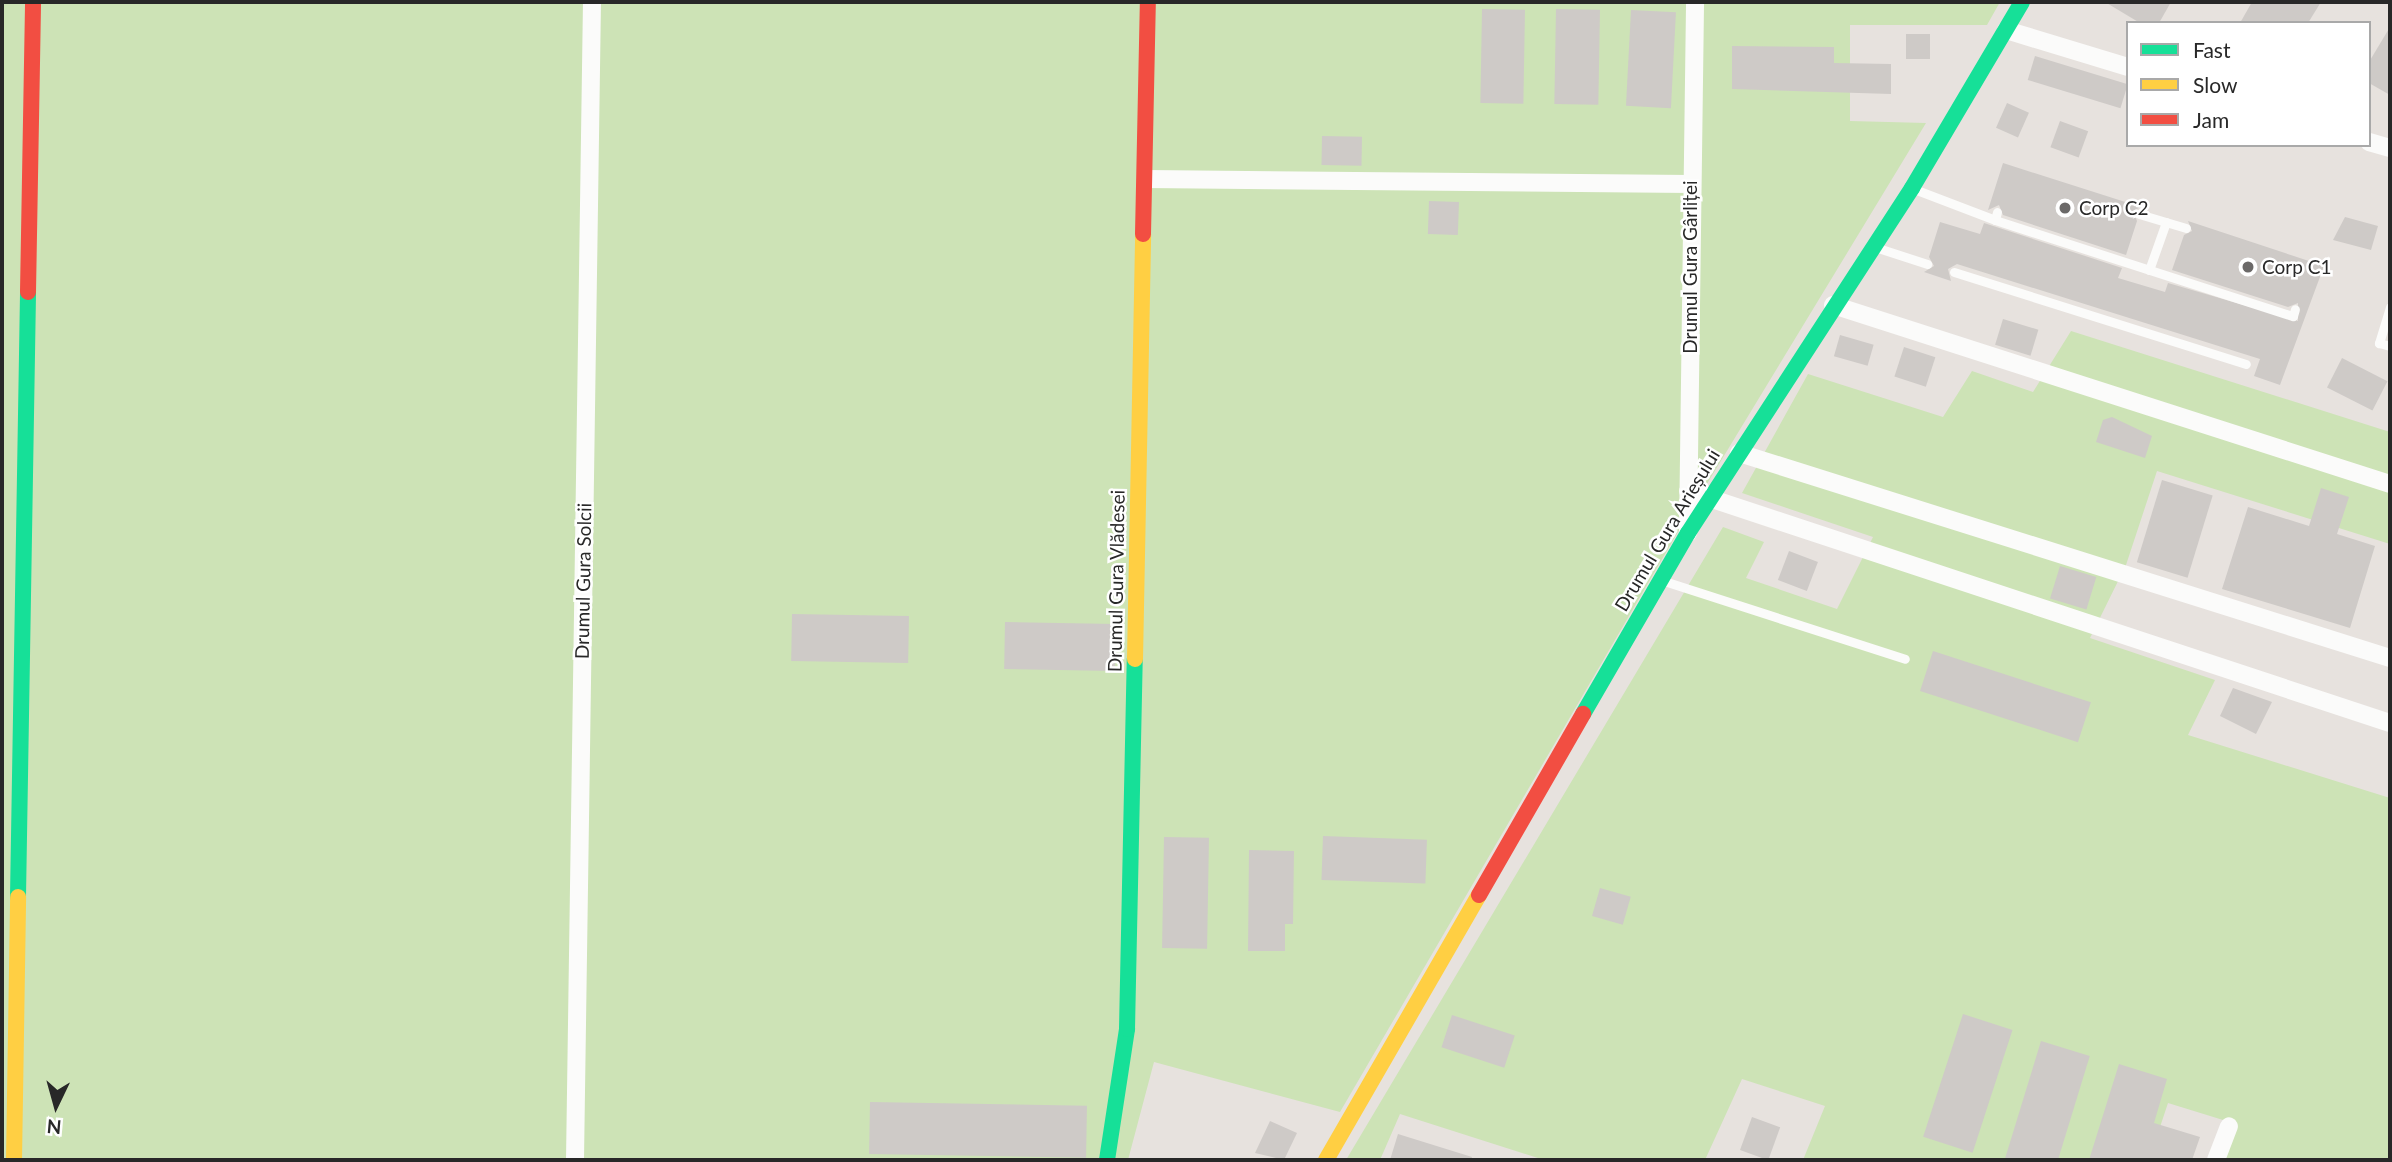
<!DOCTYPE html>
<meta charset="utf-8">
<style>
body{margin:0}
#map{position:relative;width:2392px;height:1162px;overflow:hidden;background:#e7e2de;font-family:Lato,sans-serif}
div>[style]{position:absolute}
.green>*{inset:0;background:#cde3b6}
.building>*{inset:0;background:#cecac7;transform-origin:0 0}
.lane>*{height:9px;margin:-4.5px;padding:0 4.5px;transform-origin:4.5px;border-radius:4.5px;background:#fbfbfa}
.street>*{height:18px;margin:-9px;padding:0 9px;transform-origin:9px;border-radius:9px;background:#fbfbfa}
.fast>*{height:16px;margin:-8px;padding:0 8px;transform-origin:8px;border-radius:8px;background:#16e098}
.slow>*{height:16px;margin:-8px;padding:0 8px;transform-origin:8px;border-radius:8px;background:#ffcf43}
.jam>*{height:16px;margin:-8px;padding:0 8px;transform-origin:8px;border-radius:8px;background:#f24e42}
.dots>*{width:19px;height:19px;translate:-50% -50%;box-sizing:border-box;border:4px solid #fff;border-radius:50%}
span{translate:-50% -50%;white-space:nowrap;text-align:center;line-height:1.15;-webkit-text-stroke:5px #fff;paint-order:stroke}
.poi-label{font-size:19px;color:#282828}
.left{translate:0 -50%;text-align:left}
.street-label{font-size:19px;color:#282828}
.frame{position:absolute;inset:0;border:4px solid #282828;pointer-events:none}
.legend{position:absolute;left:2126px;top:21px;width:245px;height:126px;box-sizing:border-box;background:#fff;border:2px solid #a9a9a9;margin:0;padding:9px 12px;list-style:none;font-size:21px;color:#282828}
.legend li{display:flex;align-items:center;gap:14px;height:35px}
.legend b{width:35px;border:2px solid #a9a9a9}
.north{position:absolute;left:21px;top:1071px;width:70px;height:70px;-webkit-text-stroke:5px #fff;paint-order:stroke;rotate:185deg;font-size:19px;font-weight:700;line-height:28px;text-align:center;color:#282828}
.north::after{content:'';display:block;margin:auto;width:24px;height:32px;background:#282828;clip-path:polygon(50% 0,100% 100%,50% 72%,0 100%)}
</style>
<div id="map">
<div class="green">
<i style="clip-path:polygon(2px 2px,2000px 2px,1987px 25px,1850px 25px,1850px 121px,1926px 123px,1682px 525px,1340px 1112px,1154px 1062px,1128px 1160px,2px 1160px)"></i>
<i style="clip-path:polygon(2071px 331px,2390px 432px,2390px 544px,2157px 471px,2126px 565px,2090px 638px,2215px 680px,2188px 735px,2390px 798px,2390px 1160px,2225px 1160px,2236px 1124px,2168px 1103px,2149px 1160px,1803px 1160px,1825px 1106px,1742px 1079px,1705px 1160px,1544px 1160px,1400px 1114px,1380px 1160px,1346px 1160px,1723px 527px,1764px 542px,1746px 578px,1837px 609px,1873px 537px,1742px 493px,1808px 374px,1943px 417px,1972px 371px,2033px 392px)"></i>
</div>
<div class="building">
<i style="clip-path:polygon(2105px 2px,2171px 2px,2159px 23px,2140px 23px)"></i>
<i style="clip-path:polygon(2252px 2px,2321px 2px,2308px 23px,2240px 23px)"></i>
<i style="left:1482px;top:9px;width:43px;height:94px;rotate:1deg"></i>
<i style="left:1556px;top:9px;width:44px;height:95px;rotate:1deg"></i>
<i style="left:1631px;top:10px;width:45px;height:96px;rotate:3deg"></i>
<i style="clip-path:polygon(2390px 27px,2390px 95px,2369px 83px,2369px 62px)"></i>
<i style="left:1906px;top:34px;width:24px;height:25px"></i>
<i style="clip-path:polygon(1732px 46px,1834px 47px,1834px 63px,1891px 64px,1891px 94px,1732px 89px)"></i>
<i style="left:2035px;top:56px;width:97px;height:25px;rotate:17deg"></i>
<i style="left:2007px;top:103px;width:24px;height:27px;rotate:24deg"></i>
<i style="left:2060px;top:121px;width:30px;height:28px;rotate:20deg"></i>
<i style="left:1322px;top:136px;width:40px;height:29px;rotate:1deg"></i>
<i style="clip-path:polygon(2003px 163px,2141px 207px,2133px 211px,2137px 221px,2126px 255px,2003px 215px,1999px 205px,1988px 210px)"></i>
<i style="left:1429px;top:201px;width:30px;height:33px;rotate:2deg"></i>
<i style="clip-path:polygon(2345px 217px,2378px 226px,2371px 250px,2333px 240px)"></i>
<i style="clip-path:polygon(2188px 221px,2324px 266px,2280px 385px,2254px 376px,2260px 359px,1957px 264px,1948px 269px,1951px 281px,1924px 272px,1934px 266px,1929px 257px,1940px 222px,1980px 234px,1984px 223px,2122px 268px,2118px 278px,2165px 292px,2168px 283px,2298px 321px,2298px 303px,2288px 307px,2172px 270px,2184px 235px,2192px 231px)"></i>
<i style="left:2003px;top:319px;width:37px;height:27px;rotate:17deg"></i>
<i style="left:1840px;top:335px;width:35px;height:22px;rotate:16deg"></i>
<i style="left:1904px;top:347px;width:33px;height:31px;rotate:18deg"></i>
<i style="left:2342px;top:358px;width:51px;height:33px;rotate:27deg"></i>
<i style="clip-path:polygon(2112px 417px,2152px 436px,2145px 458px,2096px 442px,2103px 420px)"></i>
<i style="left:2162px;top:480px;width:53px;height:86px;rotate:17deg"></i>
<i style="clip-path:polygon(2321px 488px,2349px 497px,2337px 534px,2375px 546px,2350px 628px,2222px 589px,2248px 507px,2309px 526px)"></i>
<i style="left:1789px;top:551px;width:31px;height:31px;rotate:21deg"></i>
<i style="left:2060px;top:566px;width:38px;height:34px;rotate:17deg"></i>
<i style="left:792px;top:614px;width:117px;height:47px;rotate:1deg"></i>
<i style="left:1005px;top:622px;width:111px;height:47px;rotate:1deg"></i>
<i style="left:1933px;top:651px;width:166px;height:42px;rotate:18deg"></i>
<i style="clip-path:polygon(2233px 688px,2272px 702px,2256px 734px,2220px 716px)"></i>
<i style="left:1323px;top:836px;width:104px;height:44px;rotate:2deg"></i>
<i style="left:1164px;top:837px;width:45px;height:111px;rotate:1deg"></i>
<i style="clip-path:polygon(1249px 850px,1294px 851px,1293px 924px,1285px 924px,1285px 951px,1248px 951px)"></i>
<i style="left:1600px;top:888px;width:32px;height:29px;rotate:16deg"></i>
<i style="left:1963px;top:1014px;width:52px;height:129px;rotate:18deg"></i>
<i style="left:1452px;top:1015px;width:66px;height:34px;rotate:18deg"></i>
<i style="left:2041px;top:1041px;width:51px;height:125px;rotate:17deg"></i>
<i style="clip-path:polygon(2119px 1064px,2167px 1079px,2154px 1123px,2200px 1137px,2192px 1160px,2089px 1160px)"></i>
<i style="left:870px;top:1102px;width:217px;height:52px;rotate:1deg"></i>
<i style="left:1752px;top:1117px;width:30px;height:35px;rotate:20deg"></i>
<i style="clip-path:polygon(1270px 1121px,1297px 1133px,1284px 1160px,1255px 1153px)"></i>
<i style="clip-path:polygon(1398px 1134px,1472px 1157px,1471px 1160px,1390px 1160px)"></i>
</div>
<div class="lane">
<i style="left:1914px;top:189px;width:87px;rotate:20.9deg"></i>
<i style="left:1997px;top:212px;width:8px;rotate:104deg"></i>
<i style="left:1995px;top:220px;width:313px;rotate:17.9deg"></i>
<i style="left:2293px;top:316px;width:7px;rotate:-74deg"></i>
<i style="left:2139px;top:214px;width:49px;rotate:16.6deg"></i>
<i style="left:1875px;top:247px;width:55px;rotate:18.1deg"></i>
<i style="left:2149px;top:270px;width:51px;rotate:-70.5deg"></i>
<i style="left:1954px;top:272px;width:306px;rotate:17.5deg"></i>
<i style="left:2390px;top:307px;width:38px;rotate:107deg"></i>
<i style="left:2379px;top:343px;width:11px;rotate:15deg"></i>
<i style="left:1664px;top:581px;width:253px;rotate:17.9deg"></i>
</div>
<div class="street">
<i style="left:2006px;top:30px;width:127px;rotate:16.9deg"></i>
<i style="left:2369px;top:142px;width:22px;rotate:16deg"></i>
<i style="left:1146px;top:179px;width:545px;rotate:0.53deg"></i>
<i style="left:1833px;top:305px;width:585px;rotate:17.82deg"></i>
<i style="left:1739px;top:453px;width:683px;rotate:17.48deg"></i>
<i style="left:1688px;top:491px;width:739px;rotate:18.29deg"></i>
<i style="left:1688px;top:533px;width:531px;rotate:-89.24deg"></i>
<i style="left:575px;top:1160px;width:1158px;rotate:-89.16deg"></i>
<i style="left:2216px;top:1160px;width:36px;rotate:-69deg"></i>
</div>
<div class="fast">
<i style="left:1583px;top:714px;width:209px;rotate:-59.9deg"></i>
<i style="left:1688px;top:533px;width:411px;rotate:-57deg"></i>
<i style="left:1912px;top:188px;width:216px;rotate:-59.4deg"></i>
<i style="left:18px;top:897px;width:605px;rotate:-89.05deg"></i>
<i style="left:1107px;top:1160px;width:133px;rotate:-81.3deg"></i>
<i style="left:1127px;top:1029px;width:370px;rotate:-88.8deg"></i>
</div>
<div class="slow">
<i style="left:1135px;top:659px;width:425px;rotate:-88.9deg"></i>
<i style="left:14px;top:1160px;width:263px;rotate:-89.1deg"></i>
<i style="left:1326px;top:1160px;width:306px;rotate:-60deg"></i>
</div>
<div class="jam">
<i style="left:1143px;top:234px;width:232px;rotate:-88.8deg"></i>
<i style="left:28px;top:292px;width:290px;rotate:-89deg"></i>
<i style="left:1479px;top:895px;width:209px;rotate:-60.1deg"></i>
</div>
<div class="dots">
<i style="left:2065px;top:208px;background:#6b6968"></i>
<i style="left:2248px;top:267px;background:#6b6968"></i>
</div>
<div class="poi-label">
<span class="left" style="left:2079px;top:208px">Corp C2</span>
<span class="left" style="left:2262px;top:267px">Corp C1</span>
</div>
<div class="street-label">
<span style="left:1690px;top:267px;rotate:-90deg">Drumul Gura Gârliței</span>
<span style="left:1667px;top:530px;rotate:-59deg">Drumul Gura Arieșului</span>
<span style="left:583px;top:581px;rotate:-89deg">Drumul Gura Solcii</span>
<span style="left:1116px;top:581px;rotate:-89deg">Drumul Gura Vlădesei</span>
</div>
<div class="frame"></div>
<ul class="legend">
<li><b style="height:9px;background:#16e098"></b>Fast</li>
<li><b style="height:9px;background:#ffcf43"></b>Slow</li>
<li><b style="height:9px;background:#f24e42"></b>Jam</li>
</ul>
<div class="north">N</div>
</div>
